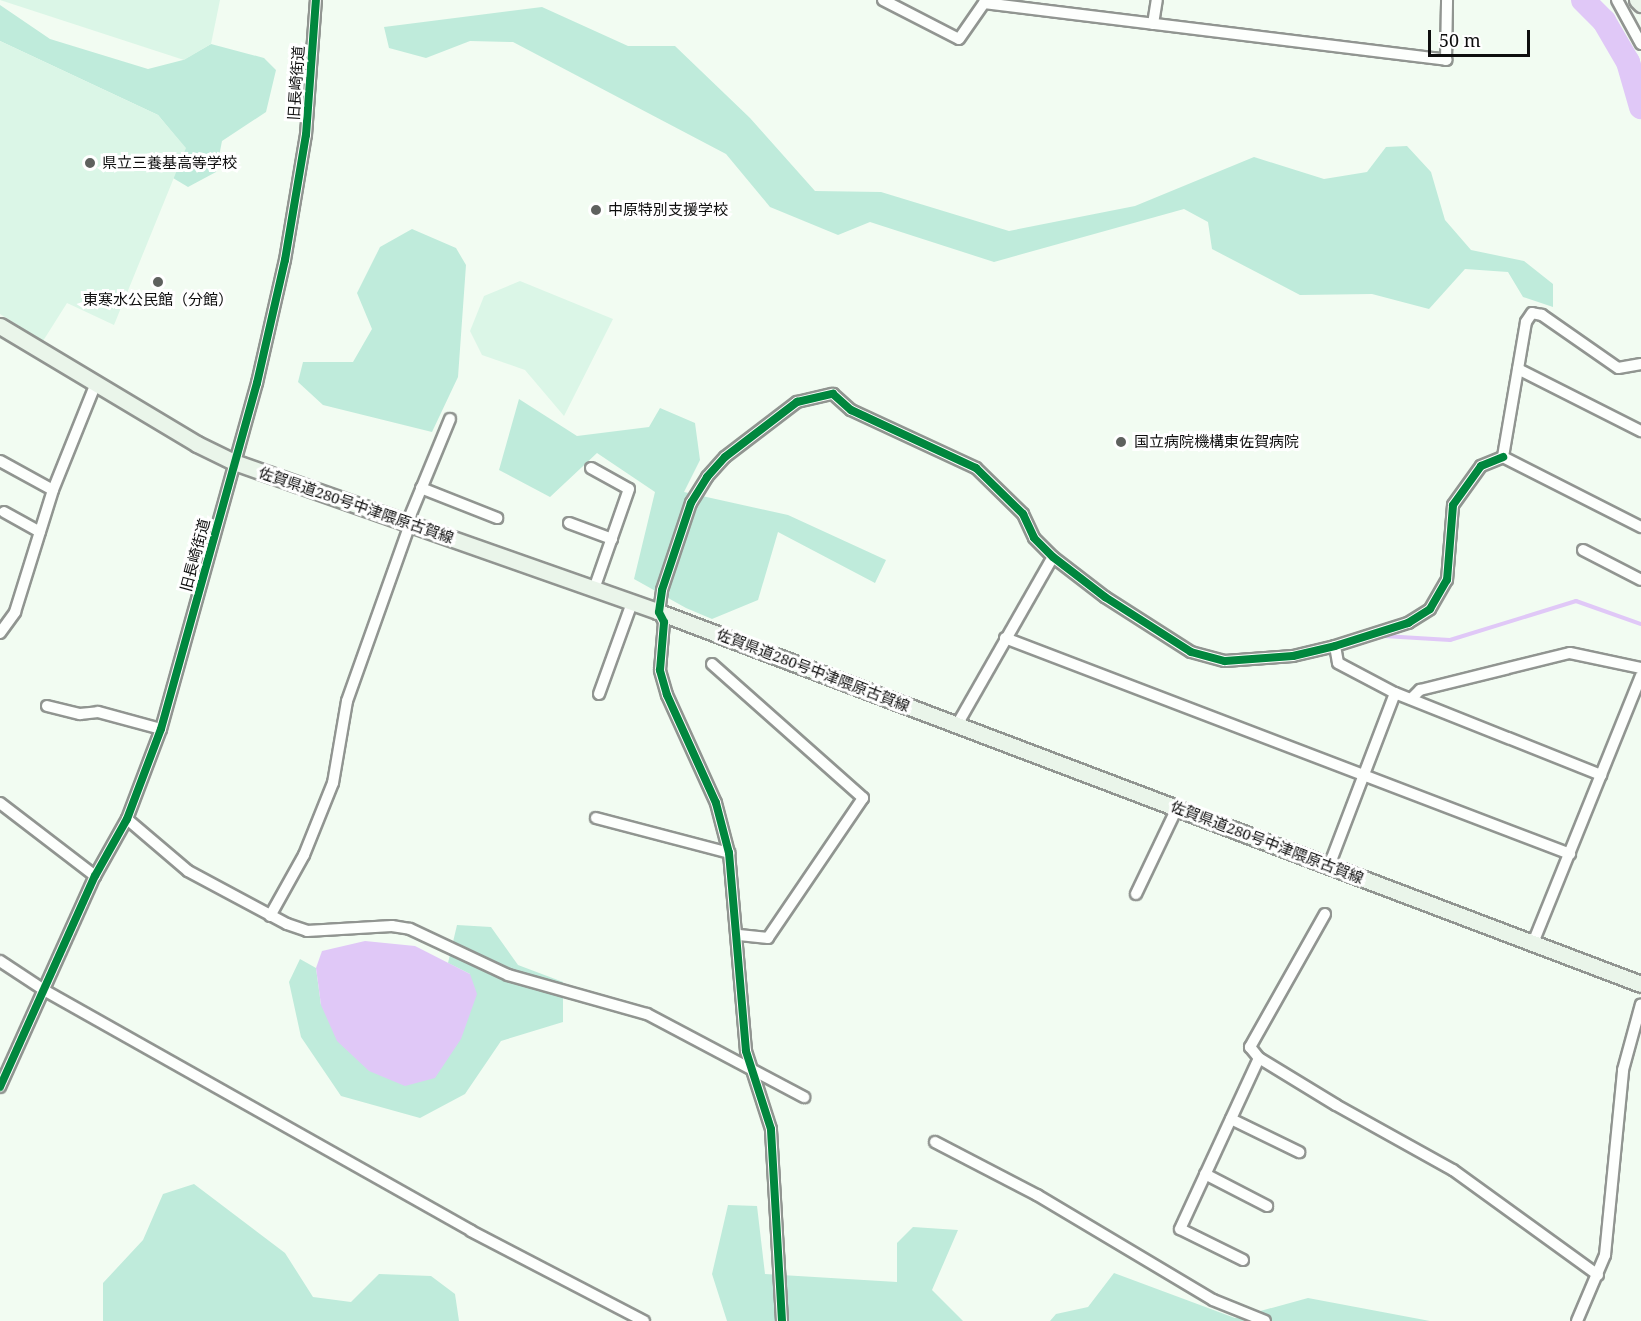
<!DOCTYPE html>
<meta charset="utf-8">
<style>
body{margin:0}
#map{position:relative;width:1641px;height:1321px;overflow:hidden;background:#f2fcf2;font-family:"Noto Serif","Noto Sans JP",serif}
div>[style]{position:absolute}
.forest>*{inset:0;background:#bfebdb}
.pitch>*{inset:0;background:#dbf6e7}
.water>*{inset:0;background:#e0c8f7}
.stream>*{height:4px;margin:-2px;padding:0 2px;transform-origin:2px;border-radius:2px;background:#e0c8f7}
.river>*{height:24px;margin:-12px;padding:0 12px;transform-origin:12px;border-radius:12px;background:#e0c8f7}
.roads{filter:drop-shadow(2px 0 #919591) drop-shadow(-2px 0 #919591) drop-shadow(0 2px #919591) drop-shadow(0 -2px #919591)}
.street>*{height:10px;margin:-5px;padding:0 5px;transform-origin:5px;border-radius:5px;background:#fdfffd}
.secondary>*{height:15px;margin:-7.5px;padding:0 7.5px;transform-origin:7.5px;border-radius:7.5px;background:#eaf5ea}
.cycleway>*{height:8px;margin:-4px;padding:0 4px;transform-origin:4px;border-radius:4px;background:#00873e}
.dots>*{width:16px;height:16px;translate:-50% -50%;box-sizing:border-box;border:3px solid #fff;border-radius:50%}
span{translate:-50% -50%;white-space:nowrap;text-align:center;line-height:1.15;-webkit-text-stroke:6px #fff;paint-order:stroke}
.street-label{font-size:15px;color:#0e0e0e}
.poi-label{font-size:15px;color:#0e0e0e}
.left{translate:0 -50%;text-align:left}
.scale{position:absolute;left:1428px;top:30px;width:102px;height:27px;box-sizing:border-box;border:3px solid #0e0e0e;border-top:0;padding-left:8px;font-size:18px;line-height:21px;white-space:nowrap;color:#0e0e0e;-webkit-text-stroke:4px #fff;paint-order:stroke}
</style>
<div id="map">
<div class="forest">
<i style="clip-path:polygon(0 5px,50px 39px,148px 69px,183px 60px,211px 44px,264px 58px,276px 70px,266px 112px,222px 141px,216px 172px,188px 187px,173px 178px,185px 148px,158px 115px,0 41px)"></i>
<i style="clip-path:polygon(542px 7px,628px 46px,675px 46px,750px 118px,815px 191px,881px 192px,1009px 231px,1135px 206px,1254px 157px,1324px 179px,1367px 172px,1386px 147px,1407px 146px,1431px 172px,1445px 220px,1471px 250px,1524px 261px,1553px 284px,1553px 307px,1523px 297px,1508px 272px,1465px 269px,1429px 309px,1372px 294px,1300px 295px,1212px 249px,1208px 222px,1184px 209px,994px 262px,870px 222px,838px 235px,770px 207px,726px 154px,513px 42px,470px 41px,426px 58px,389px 48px,384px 27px)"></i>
<i style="clip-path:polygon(412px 229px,456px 248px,466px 265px,458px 377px,432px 432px,323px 405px,298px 382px,303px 362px,353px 362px,372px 329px,357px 293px,380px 247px)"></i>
<i style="clip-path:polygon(519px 399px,577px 436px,649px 427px,660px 408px,695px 423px,700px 460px,684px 492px,788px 515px,886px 560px,875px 583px,778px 532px,758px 600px,712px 619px,686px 608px,634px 579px,655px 492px,597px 453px,550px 497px,499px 470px)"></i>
<i style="clip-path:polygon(457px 925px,491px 927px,518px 965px,563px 982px,563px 1022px,501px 1041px,465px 1094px,420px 1118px,341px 1096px,301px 1037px,289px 982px,300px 959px,316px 968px,321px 1005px,470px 974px,448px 963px)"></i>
<i style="clip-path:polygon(194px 1184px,285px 1253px,313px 1297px,351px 1302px,379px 1274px,431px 1276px,455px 1294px,459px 1321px,103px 1321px,103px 1283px,143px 1240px,163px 1194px)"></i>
<i style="clip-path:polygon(728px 1205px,757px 1206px,765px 1274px,897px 1282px,897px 1243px,913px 1227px,958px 1230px,932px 1290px,963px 1321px,727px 1321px,712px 1274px)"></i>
<i style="clip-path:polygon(1114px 1273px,1235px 1318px,1308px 1298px,1430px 1321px,1050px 1321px,1056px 1314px,1088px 1307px)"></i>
</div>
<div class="pitch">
<i style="clip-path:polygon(0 0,220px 0,211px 44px,184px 60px)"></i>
<i style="clip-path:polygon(0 41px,158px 115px,186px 148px,114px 325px,67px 303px,43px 341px,0 314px)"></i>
<i style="clip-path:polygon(520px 281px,613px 319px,564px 416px,525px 370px,482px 355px,470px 331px,484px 296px)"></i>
</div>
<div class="water">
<i style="clip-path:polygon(365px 941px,415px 946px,470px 974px,477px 994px,461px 1039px,435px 1078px,405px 1086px,369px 1071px,337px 1041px,321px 1005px,316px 968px,322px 951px)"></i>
</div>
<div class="stream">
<i style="left:1384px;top:636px;width:66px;rotate:3.5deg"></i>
<i style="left:1450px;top:640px;width:132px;rotate:-17.2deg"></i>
<i style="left:1576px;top:601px;width:69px;rotate:19.5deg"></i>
</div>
<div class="river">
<i style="left:1583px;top:0;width:30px;rotate:45deg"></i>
<i style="left:1604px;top:21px;width:48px;rotate:59.7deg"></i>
<i style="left:1628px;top:62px;width:47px;rotate:73.9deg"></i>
</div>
<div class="roads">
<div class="street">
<i style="left:883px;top:0;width:85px;rotate:27.2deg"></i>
<i style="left:959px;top:39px;width:44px;rotate:-55.2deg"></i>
<i style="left:984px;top:3px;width:466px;rotate:7deg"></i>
<i style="left:1446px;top:60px;width:60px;rotate:-89deg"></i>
<i style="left:1617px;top:0;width:50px;rotate:61.4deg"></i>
<i style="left:1153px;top:24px;width:24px;rotate:-81deg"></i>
<i style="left:1641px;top:364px;width:23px;rotate:170deg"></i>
<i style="left:1618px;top:368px;width:93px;rotate:-145.1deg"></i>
<i style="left:1542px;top:315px;width:10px;rotate:-169deg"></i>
<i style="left:1532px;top:313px;width:11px;rotate:124deg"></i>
<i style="left:1526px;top:322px;width:137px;rotate:99.7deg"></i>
<i style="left:1503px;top:457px;width:155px;rotate:26.9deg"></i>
<i style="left:1518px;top:369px;width:138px;rotate:26.8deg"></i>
<i style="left:0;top:461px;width:60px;rotate:28.7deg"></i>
<i style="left:591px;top:468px;width:43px;rotate:28.9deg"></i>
<i style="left:629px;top:489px;width:106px;rotate:109.3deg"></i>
<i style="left:421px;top:488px;width:82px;rotate:21.5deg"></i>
<i style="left:4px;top:512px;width:41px;rotate:29.1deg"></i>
<i style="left:569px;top:523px;width:46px;rotate:20.4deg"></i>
<i style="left:1583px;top:550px;width:65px;rotate:27.3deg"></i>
<i style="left:0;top:633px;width:26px;rotate:-54deg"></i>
<i style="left:15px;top:612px;width:128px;rotate:-72.7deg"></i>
<i style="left:53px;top:490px;width:115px;rotate:-68.1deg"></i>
<i style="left:1005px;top:638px;width:605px;rotate:20.92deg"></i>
<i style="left:1335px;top:646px;width:17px;rotate:80deg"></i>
<i style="left:1338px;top:663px;width:64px;rotate:27.8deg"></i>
<i style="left:1395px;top:693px;width:222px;rotate:21.7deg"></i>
<i style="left:712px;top:664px;width:202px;rotate:41.6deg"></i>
<i style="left:863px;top:798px;width:169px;rotate:124.2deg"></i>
<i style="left:768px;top:938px;width:29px;rotate:-174deg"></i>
<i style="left:599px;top:694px;width:97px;rotate:-70.1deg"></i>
<i style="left:1411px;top:699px;width:13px;rotate:-45deg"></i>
<i style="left:1420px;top:690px;width:154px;rotate:-13.9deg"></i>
<i style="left:1570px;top:653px;width:73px;rotate:11.9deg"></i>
<i style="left:47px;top:706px;width:34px;rotate:14deg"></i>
<i style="left:80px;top:714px;width:18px;rotate:-6deg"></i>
<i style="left:98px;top:712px;width:65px;rotate:15.1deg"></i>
<i style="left:957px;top:725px;width:193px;rotate:-60.3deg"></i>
<i style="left:0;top:803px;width:120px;rotate:37.5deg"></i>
<i style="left:596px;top:818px;width:138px;rotate:14.7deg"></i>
<i style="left:127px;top:819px;width:80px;rotate:40.4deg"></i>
<i style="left:188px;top:871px;width:112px;rotate:28.2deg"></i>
<i style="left:287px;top:924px;width:21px;rotate:19deg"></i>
<i style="left:307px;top:931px;width:85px;rotate:-3.4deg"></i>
<i style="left:392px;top:926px;width:18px;rotate:9deg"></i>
<i style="left:410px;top:929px;width:108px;rotate:25.1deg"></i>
<i style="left:508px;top:975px;width:144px;rotate:15.7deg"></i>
<i style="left:647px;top:1014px;width:178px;rotate:27.9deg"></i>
<i style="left:1329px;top:866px;width:185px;rotate:-69.1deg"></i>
<i style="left:1136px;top:894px;width:95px;rotate:-64.5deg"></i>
<i style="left:1325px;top:914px;width:153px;rotate:119.4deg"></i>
<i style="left:1250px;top:1047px;width:14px;rotate:51deg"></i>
<i style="left:1259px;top:1058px;width:90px;rotate:31.4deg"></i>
<i style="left:1336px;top:1105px;width:134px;rotate:29.1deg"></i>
<i style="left:1453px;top:1170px;width:179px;rotate:35.9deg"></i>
<i style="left:270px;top:916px;width:70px;rotate:-60.9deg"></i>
<i style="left:304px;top:855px;width:78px;rotate:-68.1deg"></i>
<i style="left:333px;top:783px;width:83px;rotate:-80.3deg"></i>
<i style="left:347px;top:701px;width:188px;rotate:-70.4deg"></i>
<i style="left:410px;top:524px;width:8px;rotate:-90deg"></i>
<i style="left:410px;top:516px;width:105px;rotate:-67.6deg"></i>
<i style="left:1533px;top:943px;width:288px;rotate:-68deg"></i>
<i style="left:0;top:961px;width:53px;rotate:33.4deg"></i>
<i style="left:44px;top:990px;width:490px;rotate:29.4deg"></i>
<i style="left:471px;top:1231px;width:195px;rotate:27.5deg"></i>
<i style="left:0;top:1087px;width:231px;rotate:-65.8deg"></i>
<i style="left:95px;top:876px;width:65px;rotate:-60.7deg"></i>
<i style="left:127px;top:819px;width:96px;rotate:-69.3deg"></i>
<i style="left:161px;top:729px;width:359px;rotate:-74.5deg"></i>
<i style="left:257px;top:383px;width:126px;rotate:-77.2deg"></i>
<i style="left:285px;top:260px;width:127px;rotate:-80.5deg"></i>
<i style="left:306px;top:135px;width:135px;rotate:-85.8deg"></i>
<i style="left:1231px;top:1119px;width:76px;rotate:25.9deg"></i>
<i style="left:935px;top:1142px;width:115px;rotate:27.5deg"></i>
<i style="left:1037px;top:1195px;width:205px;rotate:30.8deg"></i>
<i style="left:1213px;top:1300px;width:56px;rotate:22deg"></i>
<i style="left:1205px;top:1174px;width:70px;rotate:27.3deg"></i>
<i style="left:1243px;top:1260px;width:70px;rotate:-153.8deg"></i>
<i style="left:1180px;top:1229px;width:188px;rotate:-65.2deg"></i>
<i style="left:782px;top:1321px;width:192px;rotate:-93.3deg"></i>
<i style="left:771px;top:1129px;width:82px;rotate:-107.8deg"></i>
<i style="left:746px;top:1051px;width:199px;rotate:-94.9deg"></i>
<i style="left:729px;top:853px;width:52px;rotate:-104.6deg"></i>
<i style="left:716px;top:803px;width:119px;rotate:-114.4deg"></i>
<i style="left:667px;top:695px;width:26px;rotate:-106deg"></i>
<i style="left:660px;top:670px;width:48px;rotate:-85.2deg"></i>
<i style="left:664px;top:622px;width:11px;rotate:-117deg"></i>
<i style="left:659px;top:612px;width:22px;rotate:-82deg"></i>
<i style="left:662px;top:590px;width:92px;rotate:-71.6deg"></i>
<i style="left:691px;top:503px;width:31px;rotate:-58deg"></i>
<i style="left:707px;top:477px;width:27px;rotate:-48deg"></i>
<i style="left:725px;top:457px;width:91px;rotate:-37.4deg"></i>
<i style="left:797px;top:402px;width:37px;rotate:-13deg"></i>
<i style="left:833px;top:394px;width:24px;rotate:42deg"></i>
<i style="left:851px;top:410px;width:138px;rotate:24.9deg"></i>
<i style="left:976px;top:468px;width:66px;rotate:44.4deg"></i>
<i style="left:1023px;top:514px;width:26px;rotate:65deg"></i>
<i style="left:1034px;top:538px;width:27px;rotate:45deg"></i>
<i style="left:1053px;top:557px;width:66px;rotate:37.6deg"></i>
<i style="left:1105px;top:597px;width:102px;rotate:32.6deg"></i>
<i style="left:1191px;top:652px;width:35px;rotate:15deg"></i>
<i style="left:1225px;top:661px;width:68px;rotate:-4.2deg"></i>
<i style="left:1293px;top:656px;width:43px;rotate:-13.4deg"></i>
<i style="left:1335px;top:646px;width:77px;rotate:-17.5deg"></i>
<i style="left:1408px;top:623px;width:26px;rotate:-32deg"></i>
<i style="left:1430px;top:609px;width:34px;rotate:-60deg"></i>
<i style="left:1447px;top:580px;width:75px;rotate:-85.4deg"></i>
<i style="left:1453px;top:505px;width:48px;rotate:-54.3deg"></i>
<i style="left:1481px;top:466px;width:24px;rotate:-22deg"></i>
<i style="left:1577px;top:1321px;width:72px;rotate:-67deg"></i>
<i style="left:1605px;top:1255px;width:186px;rotate:-84.4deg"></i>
<i style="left:1623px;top:1070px;width:68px;rotate:-74.7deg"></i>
</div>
<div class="secondary">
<i style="left:1637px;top:0;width:6px;rotate:45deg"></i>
<i style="left:0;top:326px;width:230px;rotate:30.9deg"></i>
<i style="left:197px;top:444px;width:41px;rotate:25.9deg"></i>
<i style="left:234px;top:462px;width:451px;rotate:19.4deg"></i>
<i style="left:659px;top:612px;width:1050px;rotate:20.75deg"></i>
</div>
</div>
<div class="cycleway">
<i style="left:0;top:1087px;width:231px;rotate:-65.8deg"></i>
<i style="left:95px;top:876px;width:65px;rotate:-60.7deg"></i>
<i style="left:127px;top:819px;width:96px;rotate:-69.3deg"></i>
<i style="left:161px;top:729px;width:359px;rotate:-74.5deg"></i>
<i style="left:257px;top:383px;width:126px;rotate:-77.2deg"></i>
<i style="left:285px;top:260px;width:127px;rotate:-80.5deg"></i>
<i style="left:306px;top:135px;width:135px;rotate:-85.8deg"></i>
<i style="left:782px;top:1321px;width:192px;rotate:-93.3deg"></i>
<i style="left:771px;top:1129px;width:82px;rotate:-107.8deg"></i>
<i style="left:746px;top:1051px;width:199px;rotate:-94.9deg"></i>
<i style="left:729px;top:853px;width:52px;rotate:-104.6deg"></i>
<i style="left:716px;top:803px;width:119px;rotate:-114.4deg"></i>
<i style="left:667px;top:695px;width:26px;rotate:-106deg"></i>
<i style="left:660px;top:670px;width:48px;rotate:-85.2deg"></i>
<i style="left:664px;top:622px;width:11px;rotate:-117deg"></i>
<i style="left:659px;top:612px;width:22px;rotate:-82deg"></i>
<i style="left:662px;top:590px;width:92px;rotate:-71.6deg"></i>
<i style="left:691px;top:503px;width:31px;rotate:-58deg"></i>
<i style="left:707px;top:477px;width:27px;rotate:-48deg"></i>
<i style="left:725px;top:457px;width:91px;rotate:-37.4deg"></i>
<i style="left:797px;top:402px;width:37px;rotate:-13deg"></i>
<i style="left:833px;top:394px;width:24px;rotate:42deg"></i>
<i style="left:851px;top:410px;width:138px;rotate:24.9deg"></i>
<i style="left:976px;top:468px;width:66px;rotate:44.4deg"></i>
<i style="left:1023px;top:514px;width:26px;rotate:65deg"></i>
<i style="left:1034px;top:538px;width:27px;rotate:45deg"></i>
<i style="left:1053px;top:557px;width:66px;rotate:37.6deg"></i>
<i style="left:1105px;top:597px;width:102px;rotate:32.6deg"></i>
<i style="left:1191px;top:652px;width:35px;rotate:15deg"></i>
<i style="left:1225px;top:661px;width:68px;rotate:-4.2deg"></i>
<i style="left:1293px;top:656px;width:43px;rotate:-13.4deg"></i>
<i style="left:1335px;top:646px;width:77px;rotate:-17.5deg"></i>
<i style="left:1408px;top:623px;width:26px;rotate:-32deg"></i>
<i style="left:1430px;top:609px;width:34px;rotate:-60deg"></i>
<i style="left:1447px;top:580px;width:75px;rotate:-85.4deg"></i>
<i style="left:1453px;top:505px;width:48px;rotate:-54.3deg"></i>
<i style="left:1481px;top:466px;width:24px;rotate:-22deg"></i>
</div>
<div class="dots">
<i style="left:90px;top:163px;background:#5e615e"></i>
<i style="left:596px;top:210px;background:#5e615e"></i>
<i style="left:158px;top:282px;background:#5e615e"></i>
<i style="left:1121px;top:442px;background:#5e615e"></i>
</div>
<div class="street-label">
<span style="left:296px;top:83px;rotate:-86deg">旧長崎街道</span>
<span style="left:356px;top:505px;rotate:19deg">佐賀県道280号中津隈原古賀線</span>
<span style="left:195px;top:555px;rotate:-75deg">旧長崎街道</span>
<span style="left:813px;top:670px;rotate:21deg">佐賀県道280号中津隈原古賀線</span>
<span style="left:1267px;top:842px;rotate:21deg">佐賀県道280号中津隈原古賀線</span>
</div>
<div class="poi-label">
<span class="left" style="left:102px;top:163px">県立三養基高等学校</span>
<span class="left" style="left:608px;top:210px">中原特別支援学校</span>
<span style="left:158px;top:300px">東寒水公民館（分館）</span>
<span class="left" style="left:1134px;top:442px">国立病院機構東佐賀病院</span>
</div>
<div class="scale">50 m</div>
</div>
